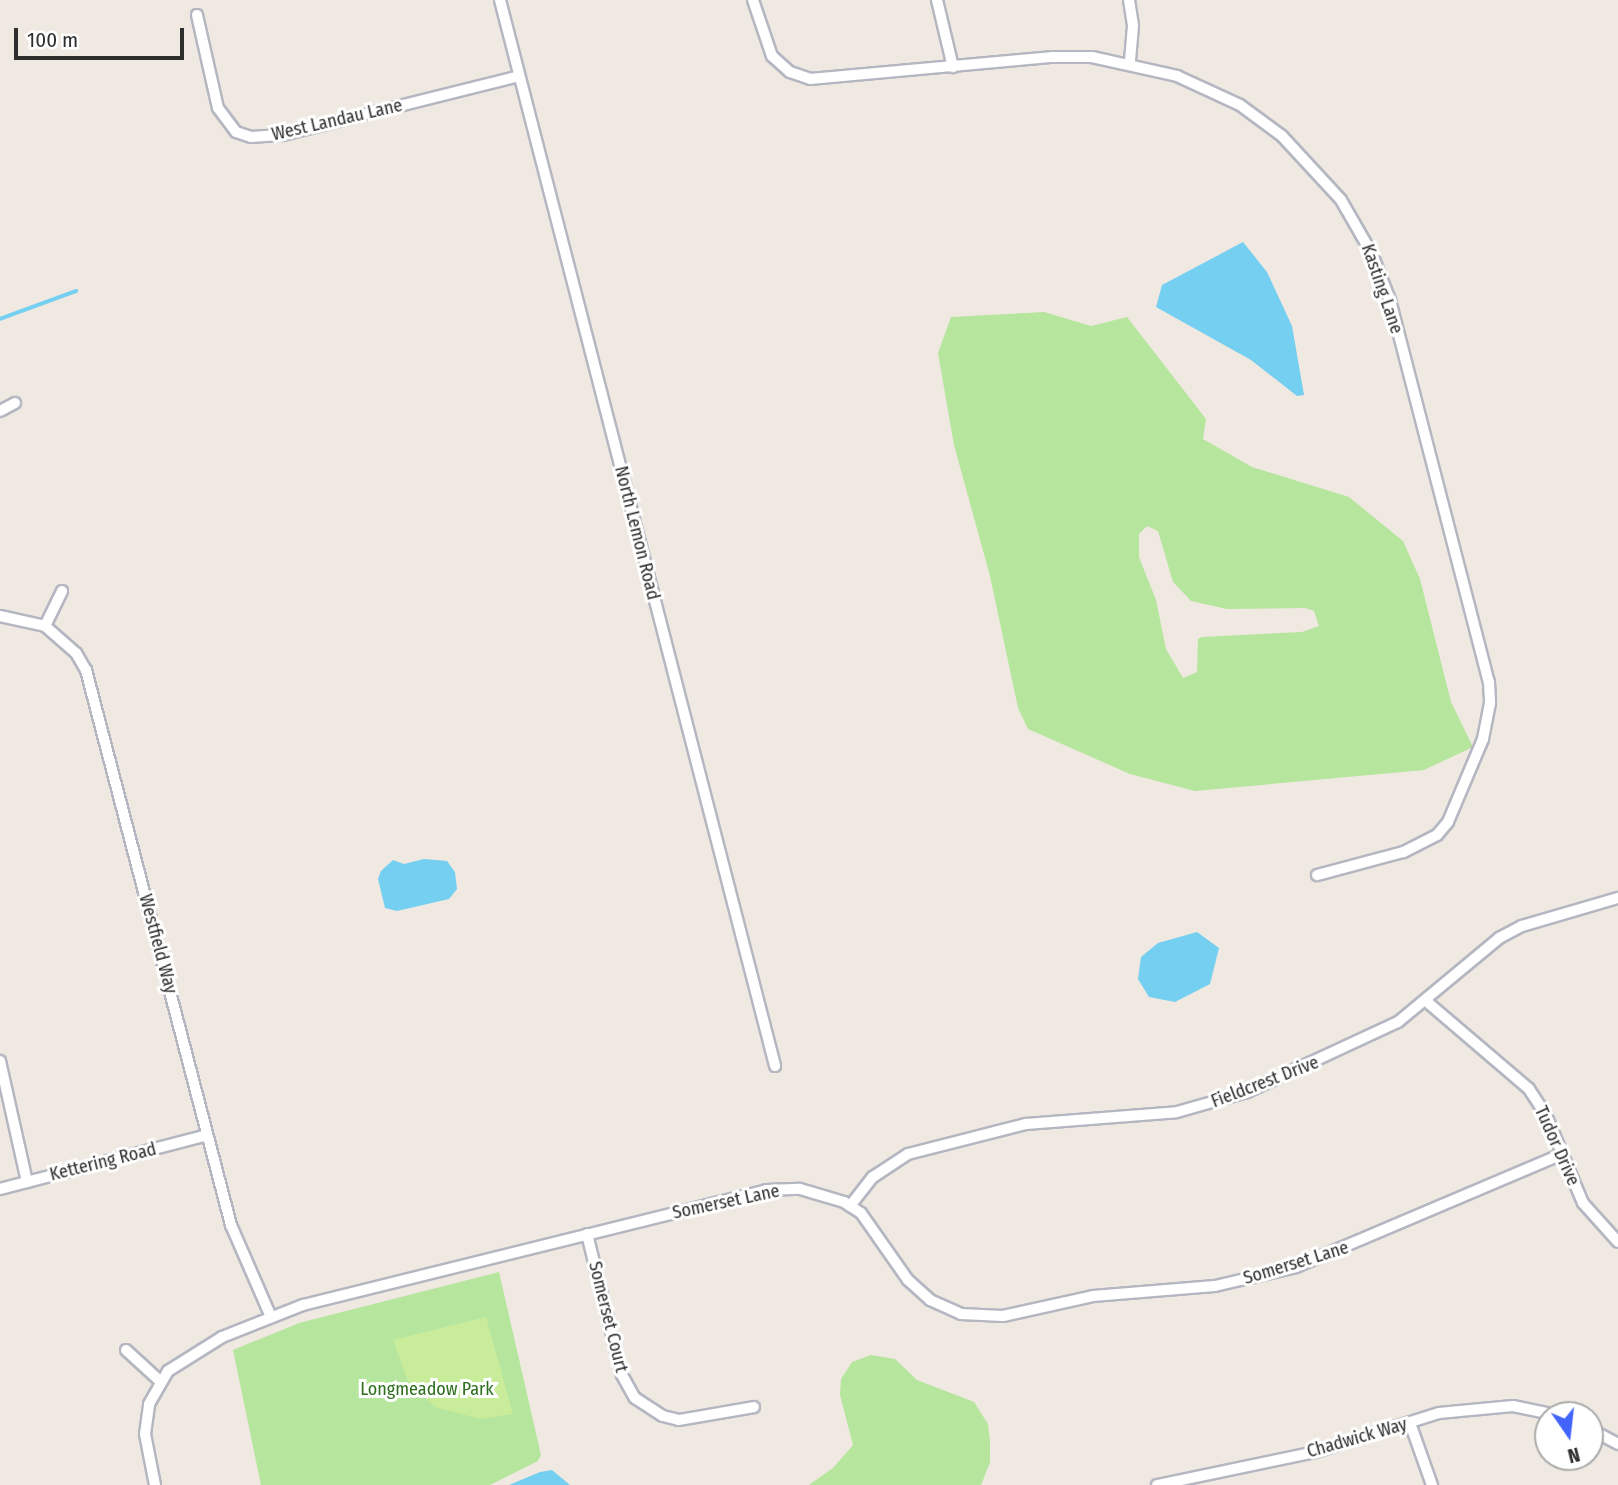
<!DOCTYPE html>
<style>
body{margin:0}
#map{position:relative;width:1618px;height:1485px;overflow:hidden;background:#efe9e1;font-family:"Fira Sans Condensed",sans-serif}
div>[style]{position:absolute}
.green>*{inset:0;background:#b6e59e}
.pitch>*{inset:0;background:#c9ec9a}
.water>*{inset:0;background:#75cff0}
.stream>*{height:3.5px;margin:-1.75px;padding:0 1.75px;transform-origin:1.75px;border-radius:1.75px;background:#75cff0}
.roads{filter:drop-shadow(2px 0 #b4b7c1) drop-shadow(-2px 0 #b4b7c1) drop-shadow(0 2px #b4b7c1) drop-shadow(0 -2px #b4b7c1)}
.street>*{height:10px;margin:-5px;padding:0 5px;transform-origin:5px;border-radius:5px;background:#fff}
span{translate:-50% -50%;white-space:nowrap;text-align:center;line-height:1.15;-webkit-text-stroke:6px #fff;paint-order:stroke}
.street-label{font-size:18px;color:#2e2e2e}
.park-label{font-size:18px;color:#2c6e1b}
.north{position:absolute;left:1534px;top:1401px;width:70px;height:70px;box-sizing:border-box;background:#fff;border:2px solid #ababab;border-radius:50%;rotate:166deg;font-size:19px;font-weight:700;line-height:28px;text-align:center;color:#2e2e2e}
.north::after{content:'';display:block;margin:auto;width:24px;height:32px;background:#4264fb;clip-path:polygon(50% 0,100% 100%,50% 72%,0 100%)}
.scale{position:absolute;left:14px;top:28px;width:170px;height:32px;box-sizing:border-box;border:4px solid #2e2e2e;border-top:0;padding-left:9px;font-size:21px;line-height:24px;white-space:nowrap;color:#2e2e2e;-webkit-text-stroke:5px #fff;paint-order:stroke}
</style>
<div id="map">
<div class="green">
<i style="clip-path:polygon(evenodd,1044px 312px,1091px 326px,1127px 317px,1206px 419px,1203px 439px,1252px 467px,1349px 497px,1403px 541px,1420px 579px,1451px 702px,1473px 747px,1424px 770px,1195px 791px,1130px 774px,1028px 729px,1018px 708px,990px 576px,954px 445px,938px 353px,951px 317px,1044px 312px,1147px 526px,1158px 531px,1173px 582px,1191px 601px,1227px 609px,1305px 608px,1314px 611px,1319px 626px,1302px 632px,1202px 637px,1198px 639px,1197px 672px,1183px 678px,1166px 649px,1156px 600px,1139px 557px,1139px 534px,1147px 526px)"></i>
<i style="clip-path:polygon(499px 1272px,541px 1455px,538px 1461px,490px 1485px,261px 1485px,233px 1350px,299px 1323px)"></i>
<i style="clip-path:polygon(871px 1355px,895px 1359px,917px 1380px,974px 1402px,988px 1424px,990px 1442px,990px 1462px,981px 1485px,809px 1485px,833px 1468px,853px 1445px,840px 1395px,841px 1379px,852px 1362px)"></i>
</div>
<div class="pitch">
<i style="clip-path:polygon(486px 1317px,513px 1414px,480px 1419px,435px 1407px,408px 1381px,393px 1340px)"></i>
</div>
<div class="water">
<i style="clip-path:polygon(1243px 242px,1267px 272px,1292px 326px,1304px 395px,1297px 396px,1251px 360px,1156px 307px,1162px 285px)"></i>
<i style="clip-path:polygon(424px 859px,447px 861px,455px 872px,457px 889px,449px 899px,397px 911px,385px 908px,378px 879px,381px 871px,393px 860px,404px 864px)"></i>
<i style="clip-path:polygon(1197px 932px,1219px 948px,1210px 984px,1175px 1002px,1149px 997px,1138px 979px,1141px 957px,1158px 943px)"></i>
<i style="clip-path:polygon(552px 1470px,570px 1485px,509px 1485px,540px 1472px)"></i>
</div>
<div class="stream">
<i style="left:0;top:319px;width:81px;rotate:-20.2deg"></i>
</div>
<div class="roads">
<div class="street">
<i style="left:500px;top:0;width:1101px;rotate:75.53deg"></i>
<i style="left:753px;top:0;width:59px;rotate:71.3deg"></i>
<i style="left:772px;top:56px;width:24px;rotate:42deg"></i>
<i style="left:790px;top:72px;width:21px;rotate:19deg"></i>
<i style="left:810px;top:79px;width:244px;rotate:-5.2deg"></i>
<i style="left:1053px;top:57px;width:39px"></i>
<i style="left:1092px;top:57px;width:87px;rotate:12.6deg"></i>
<i style="left:1177px;top:76px;width:69px;rotate:24.7deg"></i>
<i style="left:1240px;top:105px;width:52px;rotate:36.4deg"></i>
<i style="left:1282px;top:136px;width:87px;rotate:47.3deg"></i>
<i style="left:1341px;top:200px;width:62px;rotate:60.1deg"></i>
<i style="left:1372px;top:254px;width:49px;rotate:68.6deg"></i>
<i style="left:1390px;top:300px;width:395px;rotate:75.5deg"></i>
<i style="left:1489px;top:682px;width:21px;rotate:87deg"></i>
<i style="left:1490px;top:703px;width:37px;rotate:101deg"></i>
<i style="left:1483px;top:739px;width:90px;rotate:112.9deg"></i>
<i style="left:1448px;top:822px;width:17px;rotate:130deg"></i>
<i style="left:1437px;top:835px;width:38px;rotate:153deg"></i>
<i style="left:1403px;top:852px;width:89px;rotate:165deg"></i>
<i style="left:937px;top:0;width:69px;rotate:76.6deg"></i>
<i style="left:1129px;top:0;width:26px;rotate:81deg"></i>
<i style="left:1133px;top:26px;width:37px;rotate:95deg"></i>
<i style="left:197px;top:15px;width:95px;rotate:77.3deg"></i>
<i style="left:218px;top:108px;width:30px;rotate:53deg"></i>
<i style="left:236px;top:132px;width:16px;rotate:18deg"></i>
<i style="left:251px;top:137px;width:32px;rotate:-4deg"></i>
<i style="left:283px;top:135px;width:243px;rotate:-14deg"></i>
<i style="left:0;top:411px;width:17px;rotate:-28deg"></i>
<i style="left:0;top:616px;width:46px;rotate:12.5deg"></i>
<i style="left:45px;top:626px;width:41px;rotate:41.1deg"></i>
<i style="left:76px;top:653px;width:20px;rotate:60deg"></i>
<i style="left:86px;top:670px;width:574px;rotate:75.36deg"></i>
<i style="left:231px;top:1225px;width:100px;rotate:66.5deg"></i>
<i style="left:45px;top:626px;width:39px;rotate:-64deg"></i>
<i style="left:1426px;top:1001px;width:135px;rotate:40.5deg"></i>
<i style="left:1529px;top:1089px;width:31px;rotate:57deg"></i>
<i style="left:1546px;top:1115px;width:95px;rotate:67.2deg"></i>
<i style="left:1583px;top:1203px;width:52px;rotate:48.1deg"></i>
<i style="left:0;top:1061px;width:124px;rotate:77.4deg"></i>
<i style="left:0;top:1189px;width:214px;rotate:-14.6deg"></i>
<i style="left:850px;top:1206px;width:37px;rotate:-52deg"></i>
<i style="left:873px;top:1177px;width:42px;rotate:-33.3deg"></i>
<i style="left:908px;top:1154px;width:122px;rotate:-14.3deg"></i>
<i style="left:1026px;top:1124px;width:151px;rotate:-4.5deg"></i>
<i style="left:1177px;top:1112px;width:73px;rotate:-15.9deg"></i>
<i style="left:1247px;top:1092px;width:166px;rotate:-24.9deg"></i>
<i style="left:1398px;top:1022px;width:131px;rotate:-39.7deg"></i>
<i style="left:1499px;top:938px;width:26px;rotate:-28deg"></i>
<i style="left:1522px;top:926px;width:100px;rotate:-16.3deg"></i>
<i style="left:587px;top:1234px;width:145px;rotate:76.1deg"></i>
<i style="left:622px;top:1375px;width:26px;rotate:61deg"></i>
<i style="left:635px;top:1398px;width:33px;rotate:33deg"></i>
<i style="left:663px;top:1416px;width:16px;rotate:14deg"></i>
<i style="left:679px;top:1420px;width:76px;rotate:-9.8deg"></i>
<i style="left:126px;top:1350px;width:46px;rotate:42.4deg"></i>
<i style="left:1410px;top:1423px;width:66px;rotate:70.5deg"></i>
<i style="left:1590px;top:1429px;width:32px;rotate:28deg"></i>
<i style="left:155px;top:1485px;width:52px;rotate:-101.1deg"></i>
<i style="left:145px;top:1434px;width:30px;rotate:-82deg"></i>
<i style="left:149px;top:1404px;width:38px;rotate:-60deg"></i>
<i style="left:168px;top:1371px;width:64px;rotate:-32.2deg"></i>
<i style="left:222px;top:1337px;width:87px;rotate:-21.6deg"></i>
<i style="left:303px;top:1305px;width:477px;rotate:-13.9deg"></i>
<i style="left:766px;top:1190px;width:34px;rotate:-2deg"></i>
<i style="left:800px;top:1189px;width:46px;rotate:16.5deg"></i>
<i style="left:844px;top:1202px;width:20px;rotate:33deg"></i>
<i style="left:861px;top:1213px;width:82px;rotate:55deg"></i>
<i style="left:908px;top:1280px;width:30px;rotate:42deg"></i>
<i style="left:930px;top:1300px;width:34px;rotate:24deg"></i>
<i style="left:961px;top:1314px;width:42px;rotate:2.7deg"></i>
<i style="left:1003px;top:1316px;width:92px;rotate:-12.5deg"></i>
<i style="left:1093px;top:1296px;width:122px;rotate:-4.7deg"></i>
<i style="left:1215px;top:1286px;width:83px;rotate:-13.2deg"></i>
<i style="left:1296px;top:1267px;width:289px;rotate:-23deg"></i>
<i style="left:1157px;top:1485px;width:161px;rotate:-11.8deg"></i>
<i style="left:1315px;top:1452px;width:130px;rotate:-17.5deg"></i>
<i style="left:1439px;top:1413px;width:74px;rotate:-5.4deg"></i>
<i style="left:1513px;top:1406px;width:45px;rotate:11.6deg"></i>
</div>
</div>
<div class="street-label">
<span style="left:337px;top:120px;rotate:-13deg">West Landau Lane</span>
<span style="left:1382px;top:289px;rotate:71deg">Kasting Lane</span>
<span style="left:637px;top:533px;rotate:76deg">North Lemon Road</span>
<span style="left:158px;top:944px;rotate:75deg">Westfield Way</span>
<span style="left:1265px;top:1082px;rotate:-21deg">Fieldcrest Drive</span>
<span style="left:1557px;top:1146px;rotate:66deg">Tudor Drive</span>
<span style="left:103px;top:1162px;rotate:-14deg">Kettering Road</span>
<span style="left:726px;top:1202px;rotate:-12deg">Somerset Lane</span>
<span style="left:1296px;top:1263px;rotate:-17deg">Somerset Lane</span>
<span style="left:608px;top:1317px;rotate:76deg">Somerset Court</span>
<span style="left:1357px;top:1438px;rotate:-16deg">Chadwick Way</span>
</div>
<div class="park-label">
<span style="left:427px;top:1389px">Longmeadow Park</span>
</div>
<div class="north">N</div>
<div class="scale">100 m</div>
</div>
